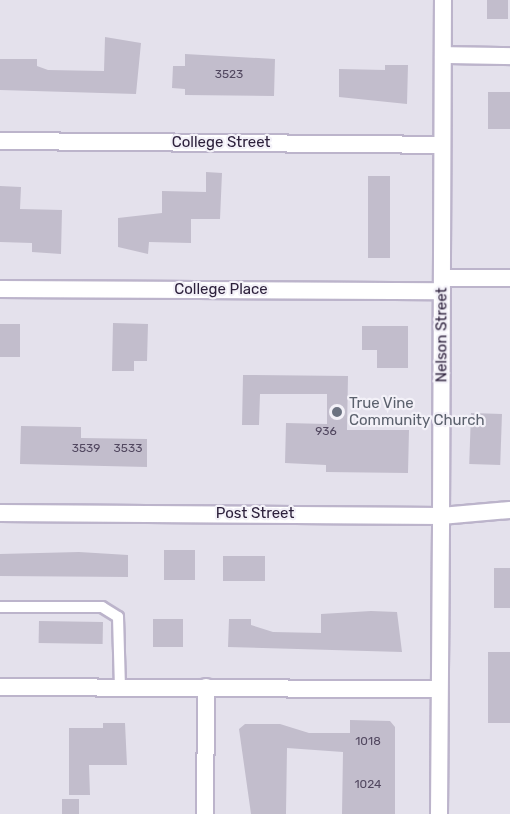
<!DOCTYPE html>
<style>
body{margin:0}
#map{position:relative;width:510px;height:814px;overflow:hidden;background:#e4e1ec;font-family:Rubik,sans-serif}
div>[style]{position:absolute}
.building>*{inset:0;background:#c2bdcc;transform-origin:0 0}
.roads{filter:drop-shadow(2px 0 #bcb4cb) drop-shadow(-2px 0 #bcb4cb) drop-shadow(0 2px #bcb4cb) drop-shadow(0 -2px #bcb4cb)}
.service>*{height:10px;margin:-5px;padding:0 5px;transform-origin:5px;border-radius:5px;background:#fff}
.minor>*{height:16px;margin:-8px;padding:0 8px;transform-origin:8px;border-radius:8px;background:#fff}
.tertiary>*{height:16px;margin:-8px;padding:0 8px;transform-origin:8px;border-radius:8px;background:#fff}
.secondary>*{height:16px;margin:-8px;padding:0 8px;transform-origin:8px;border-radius:8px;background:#fff}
.dots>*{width:16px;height:16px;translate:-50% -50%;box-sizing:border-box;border:3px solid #f3f1f8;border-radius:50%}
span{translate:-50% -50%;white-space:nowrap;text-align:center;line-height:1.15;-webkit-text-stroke:4.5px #f3f1f8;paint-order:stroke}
.number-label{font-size:12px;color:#524860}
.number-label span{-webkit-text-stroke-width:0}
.street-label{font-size:15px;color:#2d213c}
.worship-label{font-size:15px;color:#5b616d}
.left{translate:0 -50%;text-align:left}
</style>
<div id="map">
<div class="building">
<i style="left:487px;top:0;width:21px;height:19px"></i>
<i style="clip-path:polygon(105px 37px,141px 43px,136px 94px,0 90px,0 59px,37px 59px,37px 66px,48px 70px,104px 71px)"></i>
<i style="clip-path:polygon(185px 54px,275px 59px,274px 96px,185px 95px,185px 89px,172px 88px,173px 66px,185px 66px)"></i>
<i style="clip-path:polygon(385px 65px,408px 65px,407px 104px,339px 97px,339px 69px,385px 70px)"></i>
<i style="left:488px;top:92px;width:22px;height:37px"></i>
<i style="clip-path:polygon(206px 172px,222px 173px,220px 219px,191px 219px,191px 243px,149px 242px,148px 254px,118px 247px,118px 218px,162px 213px,162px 191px,206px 192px)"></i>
<i style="left:368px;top:176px;width:22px;height:82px"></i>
<i style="clip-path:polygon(0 186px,21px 187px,20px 209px,62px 210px,61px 254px,32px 252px,32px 243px,0 242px)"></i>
<i style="clip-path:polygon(113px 323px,148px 324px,147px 361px,134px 361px,134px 371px,112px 371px)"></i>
<i style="left:0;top:324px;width:20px;height:33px"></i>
<i style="clip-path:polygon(362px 326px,408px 326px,408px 368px,377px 368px,377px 350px,362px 350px)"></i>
<i style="clip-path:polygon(243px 375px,348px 376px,347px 430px,409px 430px,408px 473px,326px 472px,326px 465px,285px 463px,286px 423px,327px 424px,327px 394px,260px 394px,259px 425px,242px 425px)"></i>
<i style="left:471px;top:413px;width:31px;height:51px;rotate:2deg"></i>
<i style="clip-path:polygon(21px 426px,81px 427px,81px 438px,147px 439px,147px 467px,20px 464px)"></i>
<i style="left:164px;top:550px;width:31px;height:30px"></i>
<i style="clip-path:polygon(79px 552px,128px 555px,128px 577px,0 576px,0 554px)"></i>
<i style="left:223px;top:556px;width:42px;height:25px"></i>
<i style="left:494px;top:568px;width:16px;height:40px"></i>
<i style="clip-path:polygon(371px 611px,397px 612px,402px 652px,228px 647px,229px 619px,251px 619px,251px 625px,273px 632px,321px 633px,321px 614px)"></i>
<i style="left:153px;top:619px;width:30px;height:28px"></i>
<i style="left:39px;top:621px;width:64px;height:22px;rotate:1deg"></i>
<i style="left:488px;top:652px;width:22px;height:71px"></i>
<i style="clip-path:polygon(350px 720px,390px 721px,395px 727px,395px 814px,342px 814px,343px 752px,287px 748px,286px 814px,251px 814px,239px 729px,245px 724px,280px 724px,309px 733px,350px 733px)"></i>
<i style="clip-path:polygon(103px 723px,125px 723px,127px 765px,89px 765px,90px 795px,69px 795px,69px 728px,103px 728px)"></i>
<i style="left:62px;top:799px;width:17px;height:15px"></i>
</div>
<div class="roads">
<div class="service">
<i style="left:0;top:607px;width:102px"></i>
<i style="left:102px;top:607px;width:19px;rotate:32deg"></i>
<i style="left:118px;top:617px;width:70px;rotate:88.4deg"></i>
</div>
<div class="minor">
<i style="left:443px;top:55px;width:67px;rotate:0.9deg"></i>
<i style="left:0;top:141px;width:442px;rotate:0.5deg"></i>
<i style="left:442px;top:278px;width:68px"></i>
<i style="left:0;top:289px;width:442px;rotate:0.3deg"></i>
<i style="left:0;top:687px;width:439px;rotate:0.3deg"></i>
<i style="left:205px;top:814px;width:127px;rotate:-89.5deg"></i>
<i style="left:439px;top:814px;width:298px;rotate:-89.6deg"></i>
</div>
<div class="tertiary">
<i style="left:441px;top:516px;width:516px;rotate:-89.78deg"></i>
</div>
<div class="secondary">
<i style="left:0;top:513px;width:441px;rotate:0.4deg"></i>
<i style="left:441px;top:516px;width:69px;rotate:-5deg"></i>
</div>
</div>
<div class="dots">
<i style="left:337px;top:412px;background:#6b7280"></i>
</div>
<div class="number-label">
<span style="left:229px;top:75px">3523</span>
<span style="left:326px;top:432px">936</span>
<span style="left:86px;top:449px">3539</span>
<span style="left:128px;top:449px">3533</span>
<span style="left:368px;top:742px">1018</span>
<span style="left:368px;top:785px">1024</span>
</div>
<div class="street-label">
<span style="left:221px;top:143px">College Street</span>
<span style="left:221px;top:290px">College Place</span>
<span style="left:442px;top:335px;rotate:-90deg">Nelson Street</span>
<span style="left:255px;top:514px">Post Street</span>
</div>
<div class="worship-label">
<span class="left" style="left:349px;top:412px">True Vine<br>Community Church</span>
</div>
</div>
